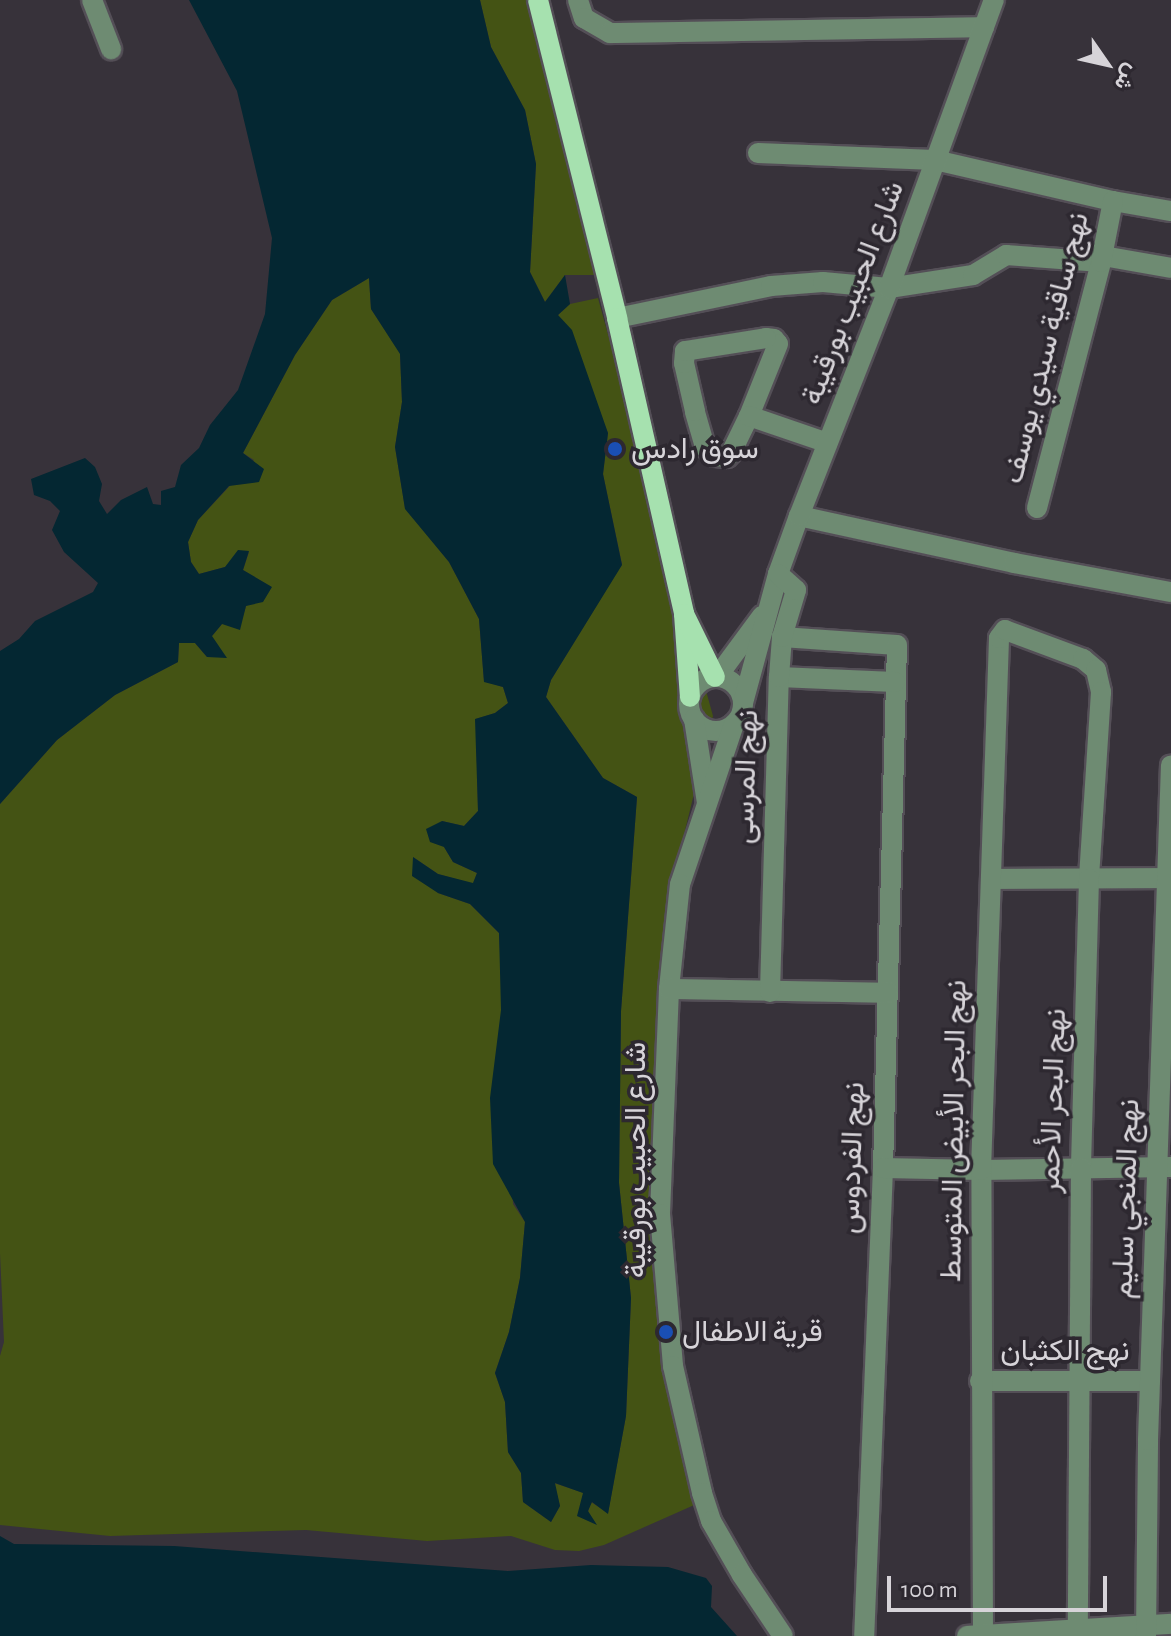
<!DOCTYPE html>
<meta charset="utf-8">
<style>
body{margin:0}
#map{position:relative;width:1171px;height:1636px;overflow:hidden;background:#37323a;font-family:"Alegreya Sans",Vazirmatn,sans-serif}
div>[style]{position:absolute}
.green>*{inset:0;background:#445314}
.water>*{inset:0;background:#042732}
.roads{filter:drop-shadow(2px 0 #544f57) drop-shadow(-2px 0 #544f57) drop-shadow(0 2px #544f57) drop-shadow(0 -2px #544f57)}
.minor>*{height:20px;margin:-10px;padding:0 10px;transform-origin:10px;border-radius:10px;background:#6e8b72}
.minor>.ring{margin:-10px;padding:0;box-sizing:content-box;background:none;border:20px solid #6e8b72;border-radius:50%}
.major>*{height:20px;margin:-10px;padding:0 10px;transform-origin:10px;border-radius:10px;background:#a6e1af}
.dots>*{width:22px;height:22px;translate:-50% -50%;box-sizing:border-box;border:4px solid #2d2830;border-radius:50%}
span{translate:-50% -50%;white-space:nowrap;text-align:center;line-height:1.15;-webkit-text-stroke:7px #2d2830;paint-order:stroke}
.street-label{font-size:30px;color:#d7d4d9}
.poi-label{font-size:30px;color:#d7d4d9}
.left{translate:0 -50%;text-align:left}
.north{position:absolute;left:1067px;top:24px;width:80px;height:80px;-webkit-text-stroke:6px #2d2830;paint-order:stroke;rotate:124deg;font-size:22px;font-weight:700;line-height:32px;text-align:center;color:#d7d4d9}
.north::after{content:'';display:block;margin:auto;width:28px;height:36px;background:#d7d4d9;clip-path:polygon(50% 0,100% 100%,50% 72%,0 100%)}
.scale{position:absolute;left:887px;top:1576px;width:220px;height:36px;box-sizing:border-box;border:4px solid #d7d4d9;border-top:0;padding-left:10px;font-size:24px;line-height:28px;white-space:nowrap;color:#d7d4d9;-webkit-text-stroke:6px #2d2830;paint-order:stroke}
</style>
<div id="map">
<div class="green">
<i style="clip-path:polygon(480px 0,536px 0,599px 275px,565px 275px,545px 302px,530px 272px,536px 164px,525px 110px,491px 47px)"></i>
<i style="clip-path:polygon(369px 278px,371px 309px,400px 353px,402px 402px,395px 447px,405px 508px,449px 562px,479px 619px,484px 681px,503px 687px,508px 703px,495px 713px,476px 719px,478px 811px,464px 826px,442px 821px,444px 847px,453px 862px,477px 873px,473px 884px,438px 874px,413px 857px,438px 893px,470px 904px,499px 933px,513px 1204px,525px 1222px,520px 1278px,509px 1332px,495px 1373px,505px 1402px,508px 1452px,521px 1473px,523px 1502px,551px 1522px,560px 1506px,554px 1483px,584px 1493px,578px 1516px,596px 1524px,588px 1512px,591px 1502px,608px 1513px,626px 1416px,631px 1298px,619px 1183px,621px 1011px,637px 797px,603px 778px,546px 697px,551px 680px,622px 564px,603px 474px,608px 433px,558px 315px,570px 304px,598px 298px,713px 716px,680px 851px,659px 1012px,653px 1212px,701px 1502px,604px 1545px,579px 1551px,555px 1550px,511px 1536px,427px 1541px,306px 1530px,110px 1536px,0 1525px,0 1356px,4px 1342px,0 1253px,0 804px,57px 740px,115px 695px,178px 662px,179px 643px,195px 643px,207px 657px,212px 636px,222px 624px,243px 616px,246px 606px,271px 587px,243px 570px,249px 552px,225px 567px,199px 574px,191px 562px,188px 542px,198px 520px,254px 460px,243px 453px,295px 355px,332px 300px)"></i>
</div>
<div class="water">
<i style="clip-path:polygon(189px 0,480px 0,491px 47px,525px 110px,536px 164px,530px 272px,545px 302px,565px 275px,570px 304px,558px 315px,572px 330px,608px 433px,603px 474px,622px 565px,551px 680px,546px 697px,603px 778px,637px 797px,621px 1011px,619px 1183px,631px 1298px,626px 1416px,608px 1514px,592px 1502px,588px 1511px,597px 1525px,577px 1516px,583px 1493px,555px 1483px,560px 1506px,551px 1522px,523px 1502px,521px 1473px,508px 1452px,505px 1402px,495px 1373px,509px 1332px,520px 1278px,525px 1222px,493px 1164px,490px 1098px,501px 1010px,499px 933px,470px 904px,438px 893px,412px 876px,413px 857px,438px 874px,473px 883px,477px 873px,453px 862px,444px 847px,430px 842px,426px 829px,442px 821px,464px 826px,478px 811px,475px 719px,495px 713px,508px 703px,503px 687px,484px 682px,479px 619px,449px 562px,405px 509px,395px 447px,402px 402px,400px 354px,371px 309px,369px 278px,332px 300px,295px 355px,243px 453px,264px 469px,259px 482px,229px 486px,198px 520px,188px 542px,191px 562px,199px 574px,225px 567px,238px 550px,249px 551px,243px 570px,272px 587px,263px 602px,246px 606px,240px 630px,222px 624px,212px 636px,227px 658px,207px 657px,195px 643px,179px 643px,178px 662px,115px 695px,57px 740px,0 804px,0 651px,19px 639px,35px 621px,93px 592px,98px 583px,64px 552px,52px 530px,60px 511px,50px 501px,34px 495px,31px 479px,85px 458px,95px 467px,102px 484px,99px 501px,107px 514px,121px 500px,147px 487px,153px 504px,161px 505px,161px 491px,175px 487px,181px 465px,199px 448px,210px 425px,238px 390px,265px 314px,272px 238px,237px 91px)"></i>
<i style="clip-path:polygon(0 1536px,14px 1544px,174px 1546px,508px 1571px,591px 1565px,668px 1567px,706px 1578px,712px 1586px,711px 1607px,737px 1636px,0 1636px)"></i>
</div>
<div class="roads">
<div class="minor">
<i style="left:92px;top:0;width:53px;rotate:68.8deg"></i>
<i style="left:578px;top:0;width:19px;rotate:72deg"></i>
<i style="left:584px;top:18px;width:30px;rotate:30deg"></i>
<i style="left:610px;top:33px;width:374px;rotate:-0.9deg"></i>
<i style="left:758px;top:153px;width:177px;rotate:2.3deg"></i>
<i style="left:935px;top:160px;width:183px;rotate:13deg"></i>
<i style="left:1113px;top:201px;width:59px;rotate:9.8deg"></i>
<i style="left:1103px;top:256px;width:69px;rotate:10deg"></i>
<i style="left:617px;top:318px;width:157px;rotate:-11.7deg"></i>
<i style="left:771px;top:286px;width:52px;rotate:-4.4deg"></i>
<i style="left:823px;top:282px;width:66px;rotate:5.2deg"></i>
<i style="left:889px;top:288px;width:85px;rotate:-8.8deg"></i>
<i style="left:973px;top:275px;width:39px;rotate:-31deg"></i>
<i style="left:1006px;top:255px;width:95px;rotate:4.2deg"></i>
<i style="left:766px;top:338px;width:8px;rotate:7deg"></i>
<i style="left:774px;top:339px;width:6px;rotate:51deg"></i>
<i style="left:778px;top:344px;width:78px;rotate:111.9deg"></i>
<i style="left:749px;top:416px;width:41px;rotate:115.9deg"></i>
<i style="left:731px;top:453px;width:6px;rotate:135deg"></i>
<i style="left:727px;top:457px;width:12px;rotate:-175deg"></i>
<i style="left:715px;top:456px;width:13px;rotate:-138deg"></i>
<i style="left:705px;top:447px;width:37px;rotate:-106deg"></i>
<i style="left:695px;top:411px;width:49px;rotate:-102.9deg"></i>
<i style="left:684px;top:363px;width:12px;rotate:-85deg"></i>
<i style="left:685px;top:351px;width:82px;rotate:-9.1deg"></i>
<i style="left:749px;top:416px;width:83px;rotate:18.9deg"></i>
<i style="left:1037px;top:508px;width:254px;rotate:-75.4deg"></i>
<i style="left:1101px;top:262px;width:62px;rotate:-78.9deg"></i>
<i style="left:799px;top:516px;width:220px;rotate:12.3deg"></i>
<i style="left:1014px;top:563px;width:160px;rotate:10.5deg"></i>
<i style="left:782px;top:637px;width:115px;rotate:4deg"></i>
<i style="left:897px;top:645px;width:523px;rotate:91.53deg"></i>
<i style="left:883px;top:1168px;width:468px;rotate:92.3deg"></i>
<i style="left:717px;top:677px;width:76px;rotate:-53.6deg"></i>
<i style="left:779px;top:677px;width:116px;rotate:2.5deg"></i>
<i class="ring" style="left:689px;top:677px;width:34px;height:34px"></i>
<i style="left:743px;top:703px;width:134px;rotate:-74.8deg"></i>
<i style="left:778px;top:574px;width:62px;rotate:-70.1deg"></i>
<i style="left:799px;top:516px;width:245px;rotate:-68.5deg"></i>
<i style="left:889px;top:288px;width:307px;rotate:-70deg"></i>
<i style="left:694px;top:719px;width:85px;rotate:81.2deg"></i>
<i style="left:734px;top:724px;width:169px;rotate:108.6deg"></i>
<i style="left:680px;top:884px;width:106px;rotate:96deg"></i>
<i style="left:669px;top:989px;width:225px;rotate:92.3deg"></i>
<i style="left:660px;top:1214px;width:153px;rotate:85.1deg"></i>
<i style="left:673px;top:1366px;width:130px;rotate:77.1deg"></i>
<i style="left:702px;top:1493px;width:29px;rotate:72deg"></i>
<i style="left:711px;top:1521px;width:62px;rotate:60.1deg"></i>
<i style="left:742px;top:1575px;width:73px;rotate:56.1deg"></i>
<i style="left:992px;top:879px;width:174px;rotate:-0.3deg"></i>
<i style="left:669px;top:989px;width:219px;rotate:1deg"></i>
<i style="left:770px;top:992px;width:315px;rotate:-88.4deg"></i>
<i style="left:779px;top:677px;width:40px;rotate:-85.7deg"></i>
<i style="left:782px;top:637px;width:49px;rotate:-73.4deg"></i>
<i style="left:796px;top:590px;width:24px;rotate:-138deg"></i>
<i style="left:883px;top:1168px;width:98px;rotate:1.2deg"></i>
<i style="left:981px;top:1170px;width:190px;rotate:-0.9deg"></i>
<i style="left:980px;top:1381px;width:170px"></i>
<i style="left:983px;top:1634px;width:464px;rotate:-90.2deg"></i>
<i style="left:981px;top:1170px;width:532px;rotate:-88.06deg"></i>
<i style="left:999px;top:638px;width:10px;rotate:-53deg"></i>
<i style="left:1005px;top:630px;width:83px;rotate:20.4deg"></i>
<i style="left:1083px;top:659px;width:17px;rotate:40deg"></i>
<i style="left:1096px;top:670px;width:23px;rotate:77deg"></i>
<i style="left:1101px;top:692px;width:187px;rotate:93.7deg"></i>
<i style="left:1089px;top:879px;width:289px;rotate:91.6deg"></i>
<i style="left:1081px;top:1168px;width:468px;rotate:90.4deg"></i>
<i style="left:967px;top:1636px;width:204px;rotate:-3.4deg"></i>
<i style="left:1146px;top:1636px;width:196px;rotate:-89.4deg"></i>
<i style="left:1148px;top:1440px;width:675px;rotate:-88.05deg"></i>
</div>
<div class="major">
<i style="left:538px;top:0;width:328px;rotate:76deg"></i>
<i style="left:617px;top:318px;width:303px;rotate:77.2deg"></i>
<i style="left:684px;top:614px;width:83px;rotate:85.9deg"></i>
<i style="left:684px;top:614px;width:70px;rotate:63.8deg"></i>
</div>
</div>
<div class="dots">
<i style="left:615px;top:449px;background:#1a4fb4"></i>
<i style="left:666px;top:1332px;background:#1a4fb4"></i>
</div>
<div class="street-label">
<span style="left:853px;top:293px;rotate:-69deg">شارع الحبيب بورقيبة</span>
<span style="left:1046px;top:348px;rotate:-76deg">نهج ساقية سيدي يوسف</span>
<span style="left:746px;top:777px;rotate:-88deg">نهج المرسى</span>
<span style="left:1053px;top:1101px;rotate:-88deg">نهج البحر الأحمر</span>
<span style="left:954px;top:1131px;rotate:-89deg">نهج البحر الأبيض المتوسط</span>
<span style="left:852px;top:1158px;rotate:-88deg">نهج الفردوس</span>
<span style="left:636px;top:1160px;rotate:-90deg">شارع الحبيب بورقيبة</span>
<span style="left:1126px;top:1199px;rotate:-88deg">نهج المنجي سليم</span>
<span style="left:1065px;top:1351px">نهج الكثبان</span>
</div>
<div class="poi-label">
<span class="left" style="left:631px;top:449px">سوق رادس</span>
<span class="left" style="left:682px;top:1332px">قرية الاطفال</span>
</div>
<div class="north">ش</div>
<div class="scale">100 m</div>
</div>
